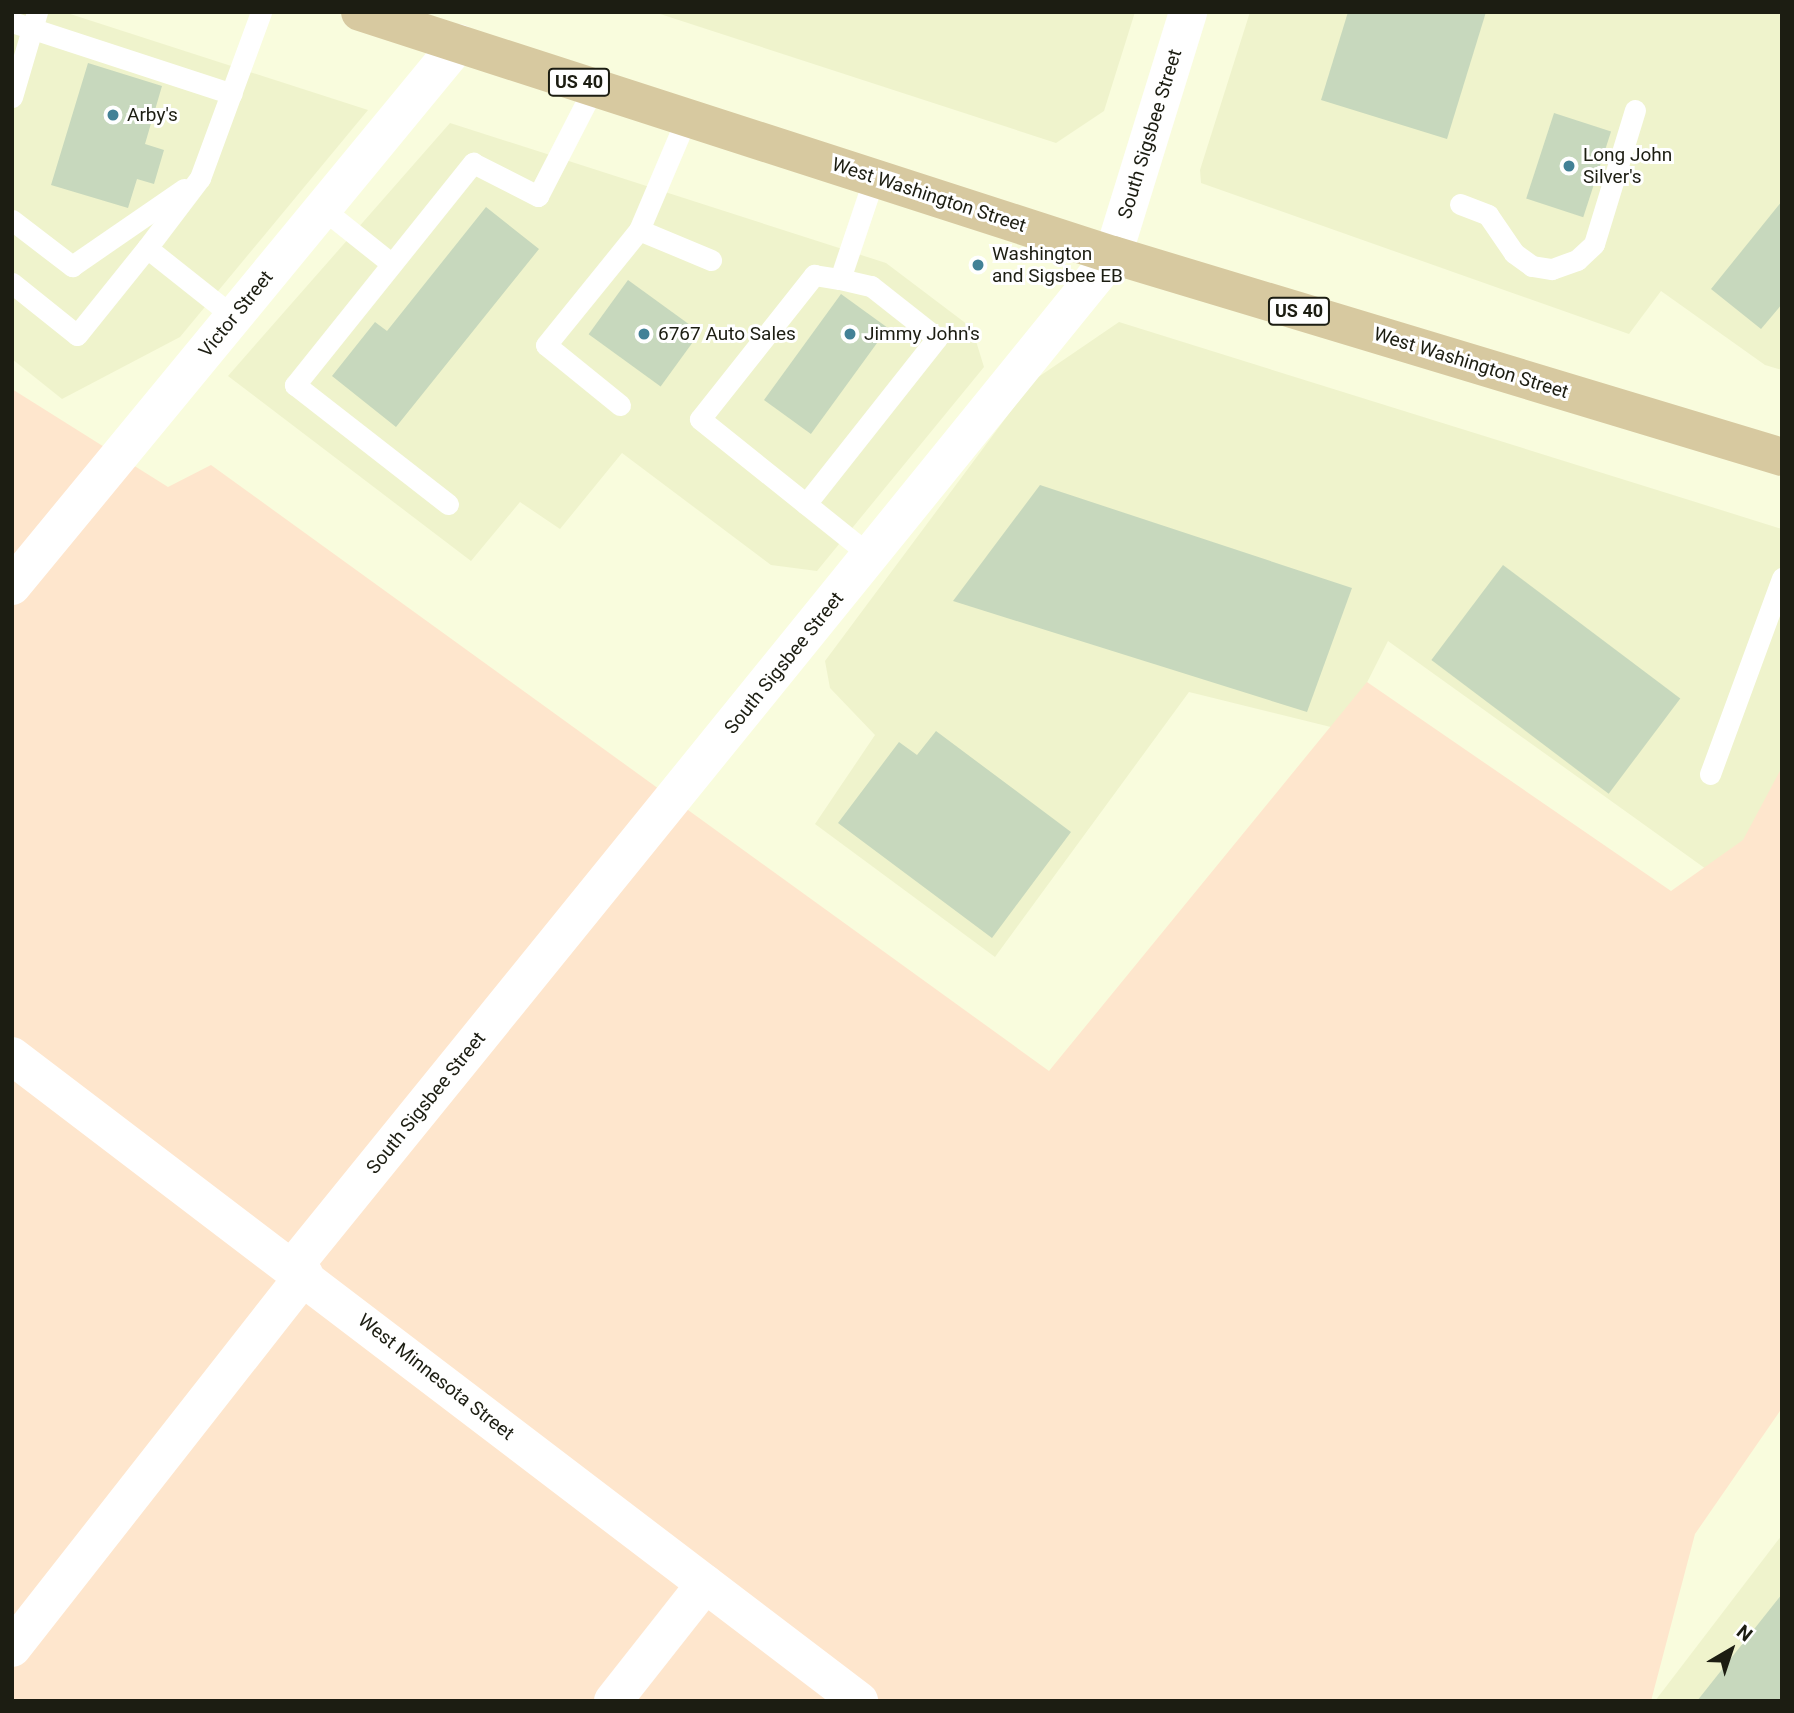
<!DOCTYPE html>
<style>
body{margin:0}
#map{position:relative;width:1794px;height:1713px;overflow:hidden;background:#f9fcdd;font-family:Roboto,sans-serif}
div>[style]{position:absolute}
.built>*{inset:0;background:#eff3cc}
.green>*{inset:0;background:#fee6cd}
.building>*{inset:0;background:#c7d8bd;transform-origin:0 0}
.service>*{height:21px;margin:-10.5px;padding:0 10.5px;transform-origin:10.5px;border-radius:10.5px;background:#fff}
.minor>*{height:38px;margin:-19px;padding:0 19px;transform-origin:19px;border-radius:19px;background:#fff}
.primary>*{height:38px;margin:-19px;padding:0 19px;transform-origin:19px;border-radius:19px;background:#d7c9a0}
.dots>*{width:19px;height:19px;translate:-50% -50%;box-sizing:border-box;border:4px solid #fff;border-radius:50%}
span{translate:-50% -50%;white-space:nowrap;text-align:center;line-height:1.15;-webkit-text-stroke:6px #fff;paint-order:stroke}
.shield-label span{padding:2px 5px;background:#fff;border:2px solid;border-radius:5px;-webkit-text-stroke-width:0}
.shield-label{font-size:18px;color:#1c1d12;font-weight:700}
.poi-label{font-size:19px;color:#1c1d12}
.left{translate:0 -50%;text-align:left}
.street-label{font-size:19px;color:#1c1d12}
.frame{position:absolute;inset:0;border:14px solid #1c1d12;pointer-events:none}
.north{position:absolute;left:1696px;top:1615px;width:70px;height:70px;-webkit-text-stroke:5px #fff;paint-order:stroke;rotate:39deg;font-size:19px;font-weight:700;line-height:28px;text-align:center;color:#1c1d12}
.north::after{content:'';display:block;margin:auto;width:24px;height:32px;background:#1c1d12;clip-path:polygon(50% 0,100% 100%,50% 72%,0 100%)}
</style>
<div id="map">
<div class="built">
<i style="clip-path:polygon(12px 12px,64px 12px,368px 110px,180px 337px,62px 399px,12px 359px)"></i>
<i style="clip-path:polygon(654px 12px,1135px 12px,1104px 111px,1056px 143px)"></i>
<i style="clip-path:polygon(1250px 12px,1782px 12px,1782px 370px,1765px 365px,1661px 291px,1629px 334px,1201px 183px,1200px 170px)"></i>
<i style="clip-path:polygon(450px 123px,886px 263px,972px 328px,984px 367px,817px 571px,771px 565px,622px 453px,560px 529px,520px 502px,471px 561px,228px 376px)"></i>
<i style="clip-path:polygon(1119px 322px,1782px 529px,1782px 795px,1754px 854px,1706px 869px,1388px 641px,1343px 730px,1189px 692px,995px 957px,815px 824px,875px 735px,830px 688px,825px 661px,1034px 380px)"></i>
<i style="clip-path:polygon(1782px 1535px,1782px 1701px,1655px 1701px)"></i>
</div>
<div class="green">
<i style="clip-path:polygon(12px 389px,168px 487px,211px 465px,1049px 1071px,1367px 682px,1671px 891px,1743px 840px,1782px 767px,1782px 1408px,1695px 1534px,1651px 1701px,12px 1701px)"></i>
</div>
<div class="building">
<i style="clip-path:polygon(1348px 12px,1486px 12px,1447px 139px,1321px 100px)"></i>
<i style="clip-path:polygon(88px 63px,162px 86px,145px 144px,164px 150px,154px 184px,137px 179px,128px 208px,51px 185px)"></i>
<i style="left:1554px;top:113px;width:60px;height:90px;rotate:18deg"></i>
<i style="clip-path:polygon(1782px 201px,1782px 304px,1761px 329px,1711px 289px)"></i>
<i style="clip-path:polygon(486px 207px,539px 249px,396px 427px,332px 376px,375px 322px,387px 331px)"></i>
<i style="left:628px;top:280px;width:89px;height:67px;rotate:36deg"></i>
<i style="left:841px;top:294px;width:58px;height:131px;rotate:36deg"></i>
<i style="clip-path:polygon(1040px 485px,1352px 588px,1307px 712px,953px 601px)"></i>
<i style="left:1503px;top:565px;width:222px;height:119px;rotate:37deg"></i>
<i style="clip-path:polygon(936px 731px,1071px 832px,992px 938px,838px 823px,899px 742px,917px 755px)"></i>
<i style="clip-path:polygon(1782px 1594px,1782px 1701px,1697px 1701px)"></i>
</div>
<div class="service">
<i style="left:12px;top:22px;width:231px;rotate:18.1deg"></i>
<i style="left:12px;top:97px;width:89px;rotate:-73.6deg"></i>
<i style="left:1460px;top:204px;width:30px;rotate:21deg"></i>
<i style="left:1488px;top:215px;width:46px;rotate:55.6deg"></i>
<i style="left:1514px;top:253px;width:22px;rotate:36deg"></i>
<i style="left:1532px;top:266px;width:20px;rotate:9deg"></i>
<i style="left:1552px;top:269px;width:27px;rotate:-20deg"></i>
<i style="left:1577px;top:260px;width:23px;rotate:-43deg"></i>
<i style="left:1594px;top:244px;width:140px;rotate:-73deg"></i>
<i style="left:323px;top:209px;width:88px;rotate:38.6deg"></i>
<i style="left:12px;top:220px;width:76px;rotate:37.5deg"></i>
<i style="left:72px;top:266px;width:136px;rotate:-34.5deg"></i>
<i style="left:639px;top:230px;width:78px;rotate:22.6deg"></i>
<i style="left:147px;top:248px;width:88px;rotate:-52.9deg"></i>
<i style="left:200px;top:178px;width:177px;rotate:-69.8deg"></i>
<i style="left:840px;top:279px;width:32px;rotate:13deg"></i>
<i style="left:871px;top:286px;width:84px;rotate:38.2deg"></i>
<i style="left:937px;top:338px;width:211px;rotate:128.3deg"></i>
<i style="left:806px;top:504px;width:136px;rotate:-141.3deg"></i>
<i style="left:700px;top:419px;width:184px;rotate:-51.6deg"></i>
<i style="left:814px;top:275px;width:26px;rotate:9deg"></i>
<i style="left:840px;top:279px;width:107px;rotate:-71.4deg"></i>
<i style="left:12px;top:283px;width:83px;rotate:38.7deg"></i>
<i style="left:77px;top:335px;width:112px;rotate:-51.2deg"></i>
<i style="left:147px;top:248px;width:111px;rotate:38.4deg"></i>
<i style="left:620px;top:405px;width:95px;rotate:-141deg"></i>
<i style="left:546px;top:345px;width:148px;rotate:-51deg"></i>
<i style="left:639px;top:230px;width:123px;rotate:-67deg"></i>
<i style="left:448px;top:504px;width:194px;rotate:-142.1deg"></i>
<i style="left:295px;top:385px;width:285px;rotate:-51.3deg"></i>
<i style="left:473px;top:163px;width:73px;rotate:26.9deg"></i>
<i style="left:538px;top:196px;width:123px;rotate:-62.8deg"></i>
<i style="left:806px;top:504px;width:83px;rotate:38.7deg"></i>
<i style="left:1710px;top:774px;width:209px;rotate:-69.8deg"></i>
</div>
<div class="minor">
<i style="left:12px;top:586px;width:703px;rotate:-50.54deg"></i>
<i style="left:12px;top:1056px;width:1065px;rotate:37.29deg"></i>
<i style="left:293px;top:1267px;width:1303px;rotate:-50.98deg"></i>
<i style="left:1113px;top:255px;width:254px;rotate:-72.8deg"></i>
<i style="left:12px;top:1648px;width:474px;rotate:-51.9deg"></i>
<i style="left:613px;top:1701px;width:149px;rotate:-51.8deg"></i>
</div>
<div class="primary">
<i style="left:360px;top:12px;width:791px;rotate:17.89deg"></i>
<i style="left:1113px;top:255px;width:699px;rotate:16.8deg"></i>
</div>
<div class="dots">
<i style="left:113px;top:115px;background:#428196"></i>
<i style="left:1569px;top:166px;background:#428196"></i>
<i style="left:978px;top:265px;background:#428196"></i>
<i style="left:644px;top:334px;background:#428196"></i>
<i style="left:850px;top:334px;background:#428196"></i>
</div>
<div class="shield-label">
<span style="left:579px;top:82px">US 40</span>
<span style="left:1299px;top:311px">US 40</span>
</div>
<div class="poi-label">
<span class="left" style="left:127px;top:115px">Arby's</span>
<span class="left" style="left:1583px;top:166px">Long John<br>Silver's</span>
<span class="left" style="left:992px;top:265px">Washington<br>and Sigsbee EB</span>
<span class="left" style="left:658px;top:334px">6767 Auto Sales</span>
<span class="left" style="left:864px;top:334px">Jimmy John's</span>
</div>
<div class="street-label">
<span style="left:1150px;top:134px;rotate:-73deg">South Sigsbee Street</span>
<span style="left:929px;top:195px;rotate:18deg">West Washington Street</span>
<span style="left:236px;top:314px;rotate:-51deg">Victor Street</span>
<span style="left:1471px;top:363px;rotate:17deg">West Washington Street</span>
<span style="left:784px;top:663px;rotate:-51deg">South Sigsbee Street</span>
<span style="left:426px;top:1103px;rotate:-51deg">South Sigsbee Street</span>
<span style="left:436px;top:1377px;rotate:38deg">West Minnesota Street</span>
</div>
<div class="frame"></div>
<div class="north">N</div>
</div>
